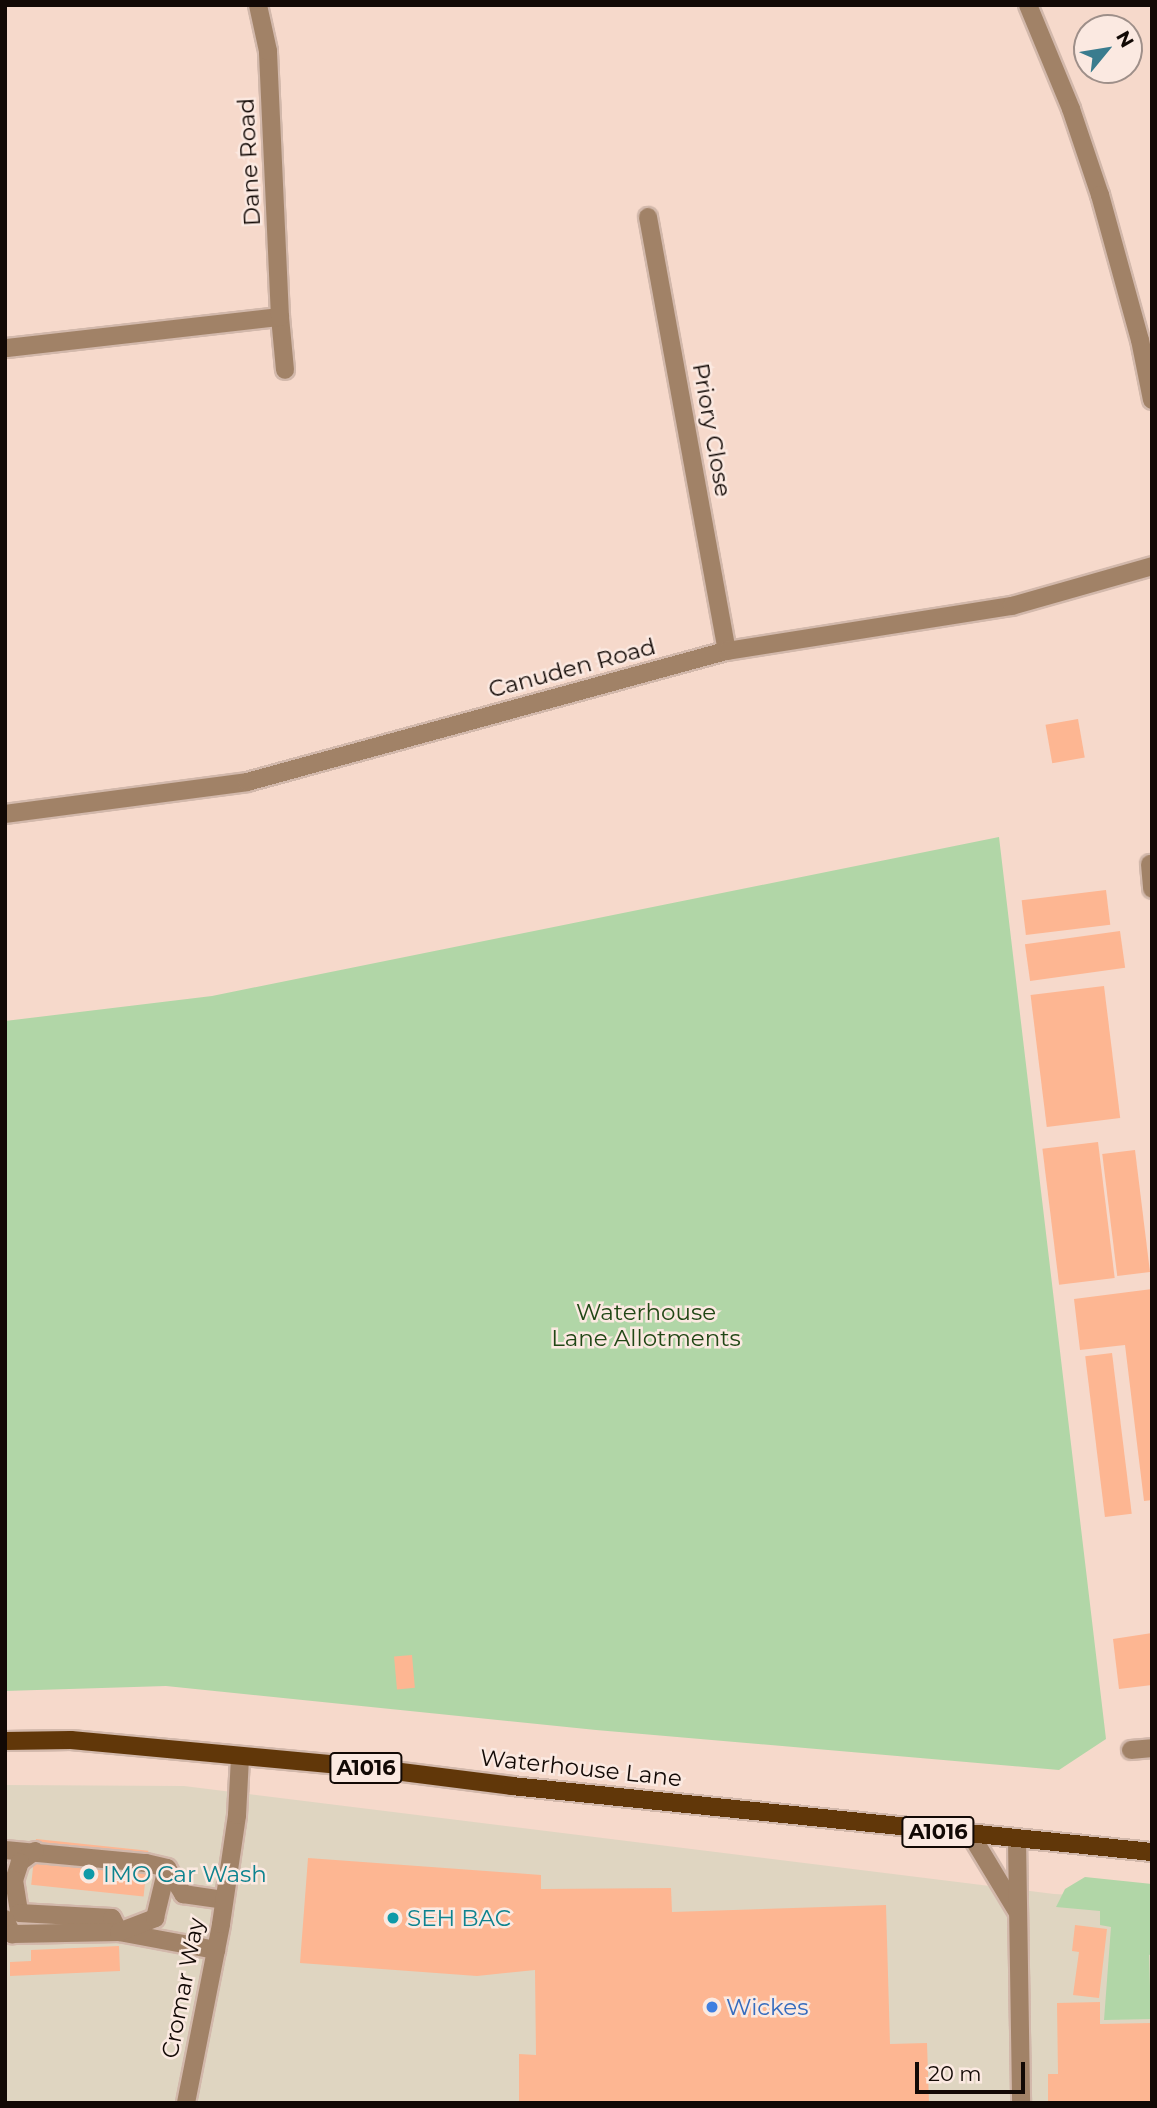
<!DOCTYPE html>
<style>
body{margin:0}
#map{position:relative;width:1157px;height:2108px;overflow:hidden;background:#f6d9cb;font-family:Montserrat,sans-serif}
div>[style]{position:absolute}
.industrial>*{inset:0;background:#dfd5c1}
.green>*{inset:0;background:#b1d6a7}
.building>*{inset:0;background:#fdb692;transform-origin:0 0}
.roads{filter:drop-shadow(2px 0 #d2b8ab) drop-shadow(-2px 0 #d2b8ab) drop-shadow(0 2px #d2b8ab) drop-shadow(0 -2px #d2b8ab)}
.service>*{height:18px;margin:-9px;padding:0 9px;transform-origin:9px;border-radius:9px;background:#a18267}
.minor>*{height:18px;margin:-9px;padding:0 9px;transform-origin:9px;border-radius:9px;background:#a18267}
.primary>*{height:18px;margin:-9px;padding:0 9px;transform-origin:9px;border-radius:9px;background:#613709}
.dots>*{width:19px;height:19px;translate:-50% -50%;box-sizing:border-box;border:4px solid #fbe9e1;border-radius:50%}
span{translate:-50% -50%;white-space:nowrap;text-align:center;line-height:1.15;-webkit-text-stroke:5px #fbe9e1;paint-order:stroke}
.shield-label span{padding:2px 5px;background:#fbe9e1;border:2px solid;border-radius:5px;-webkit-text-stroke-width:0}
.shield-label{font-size:21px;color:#120905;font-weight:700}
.street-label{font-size:23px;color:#120905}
.park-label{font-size:23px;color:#214715}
.culture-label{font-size:23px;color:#0d838f}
.left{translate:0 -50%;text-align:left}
.shop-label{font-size:23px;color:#366cbe}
.frame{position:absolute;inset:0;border:7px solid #120905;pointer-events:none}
.north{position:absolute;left:1073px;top:14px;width:70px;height:70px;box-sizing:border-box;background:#fbe9e1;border:2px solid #9e8f89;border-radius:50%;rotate:60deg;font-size:19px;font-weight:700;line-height:28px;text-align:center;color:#120905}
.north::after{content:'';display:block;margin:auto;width:24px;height:32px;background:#3a7c8e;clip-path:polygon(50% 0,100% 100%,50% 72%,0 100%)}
.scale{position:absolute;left:915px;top:2062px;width:110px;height:32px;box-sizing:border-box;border:4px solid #120905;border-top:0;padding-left:9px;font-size:21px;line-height:24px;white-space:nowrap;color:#120905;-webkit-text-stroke:5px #fbe9e1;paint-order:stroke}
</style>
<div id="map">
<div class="industrial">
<i style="clip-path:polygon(5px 1785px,184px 1786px,1054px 1894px,1152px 1899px,1152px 2103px,5px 2103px)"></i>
</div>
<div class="green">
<i style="clip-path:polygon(999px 837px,1106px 1739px,1059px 1770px,596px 1730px,166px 1686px,5px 1691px,5px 1021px,212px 996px)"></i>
<i style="clip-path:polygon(1085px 1877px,1152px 1884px,1152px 1954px,1149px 1955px,1151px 2019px,1104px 2020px,1111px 1927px,1100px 1925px,1100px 1911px,1056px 1907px,1065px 1889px)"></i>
</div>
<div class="building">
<i style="left:1078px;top:719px;width:39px;height:33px;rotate:80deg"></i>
<i style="left:1106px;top:890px;width:35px;height:85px;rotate:83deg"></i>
<i style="left:1120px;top:931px;width:37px;height:96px;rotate:82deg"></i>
<i style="left:1104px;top:986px;width:133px;height:74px;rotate:83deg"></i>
<i style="left:1098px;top:1142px;width:137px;height:56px;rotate:83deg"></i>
<i style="left:1135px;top:1150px;width:123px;height:33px;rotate:83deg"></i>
<i style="clip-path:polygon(1152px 1289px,1152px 1500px,1144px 1501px,1125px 1345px,1080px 1350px,1074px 1299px)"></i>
<i style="left:1112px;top:1353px;width:162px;height:27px;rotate:83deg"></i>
<i style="clip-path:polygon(1152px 1633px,1152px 1685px,1119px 1689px,1113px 1639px)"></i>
<i style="left:412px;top:1655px;width:33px;height:18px;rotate:85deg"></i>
<i style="left:36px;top:1839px;width:113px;height:46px;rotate:6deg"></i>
<i style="clip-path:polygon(308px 1858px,541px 1875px,541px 1889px,671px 1888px,672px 1912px,886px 1905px,890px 2044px,927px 2043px,929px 2103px,519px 2103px,519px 2054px,536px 2055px,535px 1970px,477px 1976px,300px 1963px)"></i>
<i style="clip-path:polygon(1075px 1925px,1107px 1929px,1099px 1998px,1073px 1995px,1079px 1952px,1072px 1951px)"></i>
<i style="clip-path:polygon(119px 1946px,120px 1971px,10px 1976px,10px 1962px,31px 1961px,31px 1950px)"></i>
<i style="clip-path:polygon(1100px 2002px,1100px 2024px,1152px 2023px,1152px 2103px,1048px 2103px,1048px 2074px,1058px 2074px,1057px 2003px)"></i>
</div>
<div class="roads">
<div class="service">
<i style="left:1150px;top:864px;width:25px;rotate:85deg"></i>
<i style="left:1131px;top:1750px;width:21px;rotate:-5deg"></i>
<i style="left:971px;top:1835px;width:91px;rotate:58.9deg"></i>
<i style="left:1017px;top:1840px;width:263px;rotate:89.1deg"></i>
<i style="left:5px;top:1850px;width:142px;rotate:5.3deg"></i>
<i style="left:146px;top:1863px;width:22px;rotate:13deg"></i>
<i style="left:167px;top:1868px;width:31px;rotate:58deg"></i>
<i style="left:183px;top:1894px;width:41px;rotate:8.3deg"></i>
<i style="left:35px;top:1851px;width:19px;rotate:144deg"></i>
<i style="left:20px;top:1862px;width:19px;rotate:108deg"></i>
<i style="left:14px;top:1880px;width:33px;rotate:81deg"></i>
<i style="left:19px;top:1913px;width:93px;rotate:3.1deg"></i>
<i style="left:112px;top:1918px;width:16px;rotate:63deg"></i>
<i style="left:5px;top:1919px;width:17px;rotate:65deg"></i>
<i style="left:12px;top:1934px;width:107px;rotate:-1.1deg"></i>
<i style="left:119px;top:1932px;width:99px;rotate:10.5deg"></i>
<i style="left:119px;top:1932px;width:39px;rotate:-21deg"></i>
<i style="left:155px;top:1918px;width:51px;rotate:-76.5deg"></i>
</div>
<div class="minor">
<i style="left:1028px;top:5px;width:113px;rotate:67.5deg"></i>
<i style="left:1071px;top:109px;width:91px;rotate:71.4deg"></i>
<i style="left:1100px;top:195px;width:150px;rotate:74.6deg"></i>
<i style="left:1140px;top:340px;width:61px;rotate:78.7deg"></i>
<i style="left:648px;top:217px;width:441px;rotate:79.7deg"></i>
<i style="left:280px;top:317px;width:53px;rotate:84.6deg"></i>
<i style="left:7px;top:348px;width:275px;rotate:-6.5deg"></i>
<i style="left:280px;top:317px;width:266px;rotate:-92.6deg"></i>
<i style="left:268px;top:51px;width:47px;rotate:-102.3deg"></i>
<i style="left:5px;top:814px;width:244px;rotate:-7.5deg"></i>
<i style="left:247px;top:782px;width:498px;rotate:-15.3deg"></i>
<i style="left:727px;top:651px;width:289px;rotate:-9deg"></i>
<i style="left:1012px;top:606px;width:146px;rotate:-15.9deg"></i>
<i style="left:186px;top:2103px;width:182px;rotate:-78.9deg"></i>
<i style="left:221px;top:1924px;width:110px;rotate:-81.6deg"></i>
<i style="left:237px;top:1815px;width:57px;rotate:-87deg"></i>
</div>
<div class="primary">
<i style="left:5px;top:1741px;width:66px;rotate:-0.9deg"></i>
<i style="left:71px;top:1740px;width:300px;rotate:5.3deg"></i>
<i style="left:370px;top:1768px;width:143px;rotate:7.2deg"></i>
<i style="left:512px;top:1786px;width:643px;rotate:5.89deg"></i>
</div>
</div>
<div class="dots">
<i style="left:89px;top:1874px;background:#0f9aa8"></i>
<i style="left:393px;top:1918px;background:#0f9aa8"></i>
<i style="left:712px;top:2007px;background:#3f7fe0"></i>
</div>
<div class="shield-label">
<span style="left:366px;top:1768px">A1016</span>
<span style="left:938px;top:1832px">A1016</span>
</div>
<div class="street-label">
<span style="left:249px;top:162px;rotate:-93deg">Dane Road</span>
<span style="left:712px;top:430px;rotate:80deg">Priory Close</span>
<span style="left:572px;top:668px;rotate:-15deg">Canuden Road</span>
<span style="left:581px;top:1768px;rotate:6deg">Waterhouse Lane</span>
<span style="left:183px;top:1988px;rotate:-79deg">Cromar Way</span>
</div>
<div class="park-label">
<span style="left:646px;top:1325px">Waterhouse<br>Lane Allotments</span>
</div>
<div class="culture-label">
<span class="left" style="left:103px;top:1874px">IMO Car Wash</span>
<span class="left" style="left:407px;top:1918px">SEH BAC</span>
</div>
<div class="shop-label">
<span class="left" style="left:726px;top:2007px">Wickes</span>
</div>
<div class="frame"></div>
<div class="north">N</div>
<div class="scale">20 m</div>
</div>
